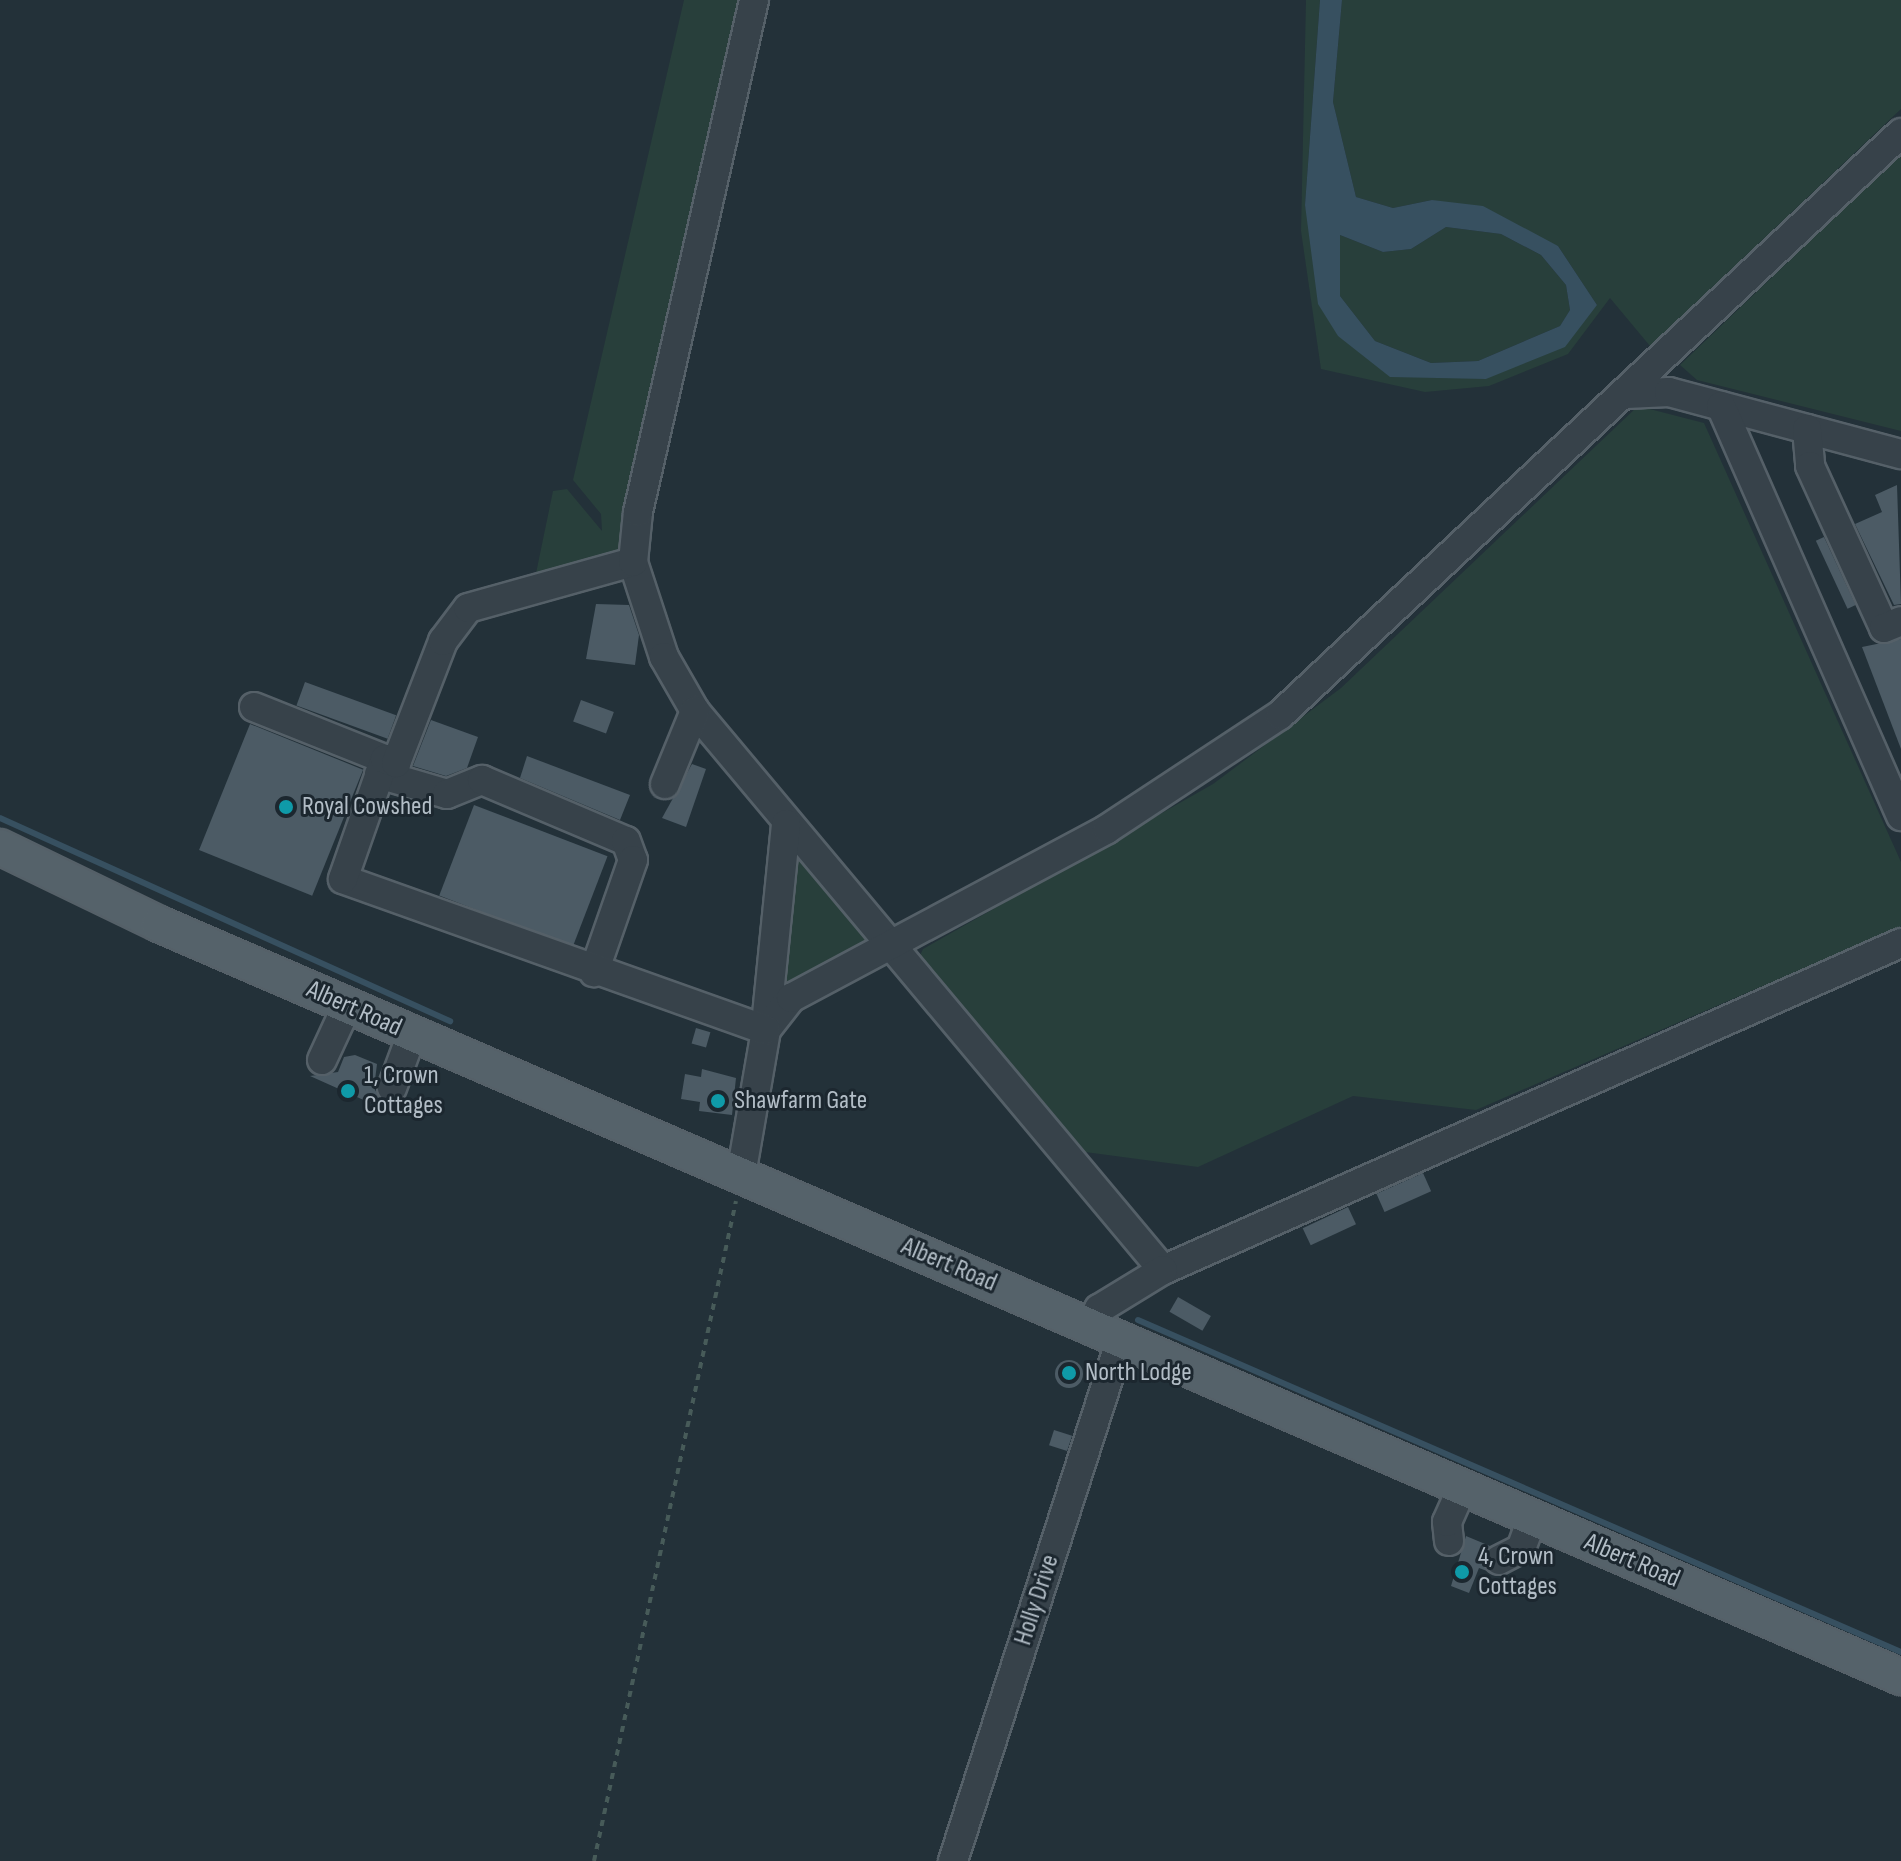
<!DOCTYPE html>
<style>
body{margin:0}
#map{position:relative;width:1901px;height:1861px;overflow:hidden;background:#233139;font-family:"Sofia Sans Condensed",sans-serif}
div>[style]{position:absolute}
.green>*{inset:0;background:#283f3b}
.water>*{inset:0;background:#375060}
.stream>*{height:6px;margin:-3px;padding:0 3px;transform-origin:3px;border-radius:3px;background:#375060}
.building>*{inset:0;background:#4c5b65;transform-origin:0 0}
.round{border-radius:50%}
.path>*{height:4px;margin-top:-2px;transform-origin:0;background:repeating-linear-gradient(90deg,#475b59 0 6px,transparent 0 12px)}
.roads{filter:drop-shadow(2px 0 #556068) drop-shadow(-2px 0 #556068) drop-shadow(0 2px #556068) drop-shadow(0 -2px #556068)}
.minor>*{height:28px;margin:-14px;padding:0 14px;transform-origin:14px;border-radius:14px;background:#37424a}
.major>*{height:34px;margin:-17px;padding:0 17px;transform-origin:17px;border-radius:17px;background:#55626a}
.dots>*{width:22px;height:22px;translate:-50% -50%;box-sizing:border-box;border:4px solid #1c272f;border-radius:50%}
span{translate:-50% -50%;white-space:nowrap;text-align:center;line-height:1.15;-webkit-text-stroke:6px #1c272f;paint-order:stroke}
.poi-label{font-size:26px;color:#b2bdc6}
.left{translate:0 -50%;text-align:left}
.street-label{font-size:26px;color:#b2bdc6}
</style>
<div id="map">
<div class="green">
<i style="clip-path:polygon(684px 0,749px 0,624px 560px,534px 583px,553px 491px,567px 489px,602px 531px,601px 514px,573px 480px)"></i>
<i style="clip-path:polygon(1306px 0,1320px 0,1305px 205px,1338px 336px,1486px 379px,1597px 305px,1558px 246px,1432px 200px,1393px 208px,1356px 197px,1333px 102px,1342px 0,1901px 0,1901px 109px,1650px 346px,1610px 298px,1568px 354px,1489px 386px,1425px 392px,1321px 369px,1301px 231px)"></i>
<i style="clip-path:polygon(1901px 154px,1901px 431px,1697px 380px,1680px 365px)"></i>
<i style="clip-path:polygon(1446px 227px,1501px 234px,1541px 255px,1566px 285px,1570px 310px,1560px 326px,1478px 361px,1431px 363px,1375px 341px,1340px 296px,1340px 235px,1383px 252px,1411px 249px)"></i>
<i style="clip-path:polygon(1638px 406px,1704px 423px,1901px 862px,1901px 926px,1476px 1110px,1353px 1096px,1198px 1167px,1085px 1152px,917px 962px,923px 949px,1213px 784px,1341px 688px)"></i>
<i style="clip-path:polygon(794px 850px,878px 942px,775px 991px)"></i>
</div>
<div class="water">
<i style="clip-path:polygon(evenodd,1320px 0,1342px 0,1333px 102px,1356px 197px,1393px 208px,1432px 200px,1483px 206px,1558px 246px,1597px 305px,1565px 347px,1486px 379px,1390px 377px,1338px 336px,1318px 304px,1305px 205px,1320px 0,1446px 227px,1501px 234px,1541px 255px,1566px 285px,1570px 310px,1560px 326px,1478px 361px,1431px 363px,1375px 341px,1340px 296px,1340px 235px,1383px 252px,1411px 249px,1446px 227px)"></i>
</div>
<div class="stream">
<i style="left:0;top:818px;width:494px;rotate:24.3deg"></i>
<i style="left:1138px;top:1320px;width:832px;rotate:23.52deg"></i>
</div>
<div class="building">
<i style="clip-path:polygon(1897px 485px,1901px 604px,1894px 605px,1855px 524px,1882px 512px,1875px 495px)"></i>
<i style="left:1824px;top:537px;width:75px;height:9px;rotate:65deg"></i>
<i style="clip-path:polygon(596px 604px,629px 605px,639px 635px,635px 665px,586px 659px)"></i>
<i style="clip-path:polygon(1901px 639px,1901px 749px,1862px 647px)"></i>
<i style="left:305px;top:682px;width:97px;height:25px;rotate:20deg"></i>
<i style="left:581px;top:700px;width:35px;height:23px;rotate:20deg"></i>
<i style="clip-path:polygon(431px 720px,478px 737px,467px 768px,446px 776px,413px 766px)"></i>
<i style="left:250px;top:724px;width:122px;height:136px;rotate:22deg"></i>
<i style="clip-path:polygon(527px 756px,630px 795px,620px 820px,520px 778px)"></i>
<i style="clip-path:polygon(692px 764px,706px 769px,686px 827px,662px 818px)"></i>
<i style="left:474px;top:805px;width:143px;height:97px;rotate:21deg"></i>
<i style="left:696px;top:1028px;width:15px;height:16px;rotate:16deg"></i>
<i style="clip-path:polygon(355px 1055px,377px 1064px,374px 1088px,386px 1110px,310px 1076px,338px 1072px,344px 1057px)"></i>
<i style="clip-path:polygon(702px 1069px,736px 1078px,732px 1115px,699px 1111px,700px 1102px,681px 1099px,685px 1074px,701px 1077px)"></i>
<i style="left:1423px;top:1173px;width:20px;height:51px;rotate:66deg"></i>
<i style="left:1348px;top:1207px;width:19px;height:50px;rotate:65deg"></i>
<i style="left:1178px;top:1297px;width:38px;height:17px;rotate:30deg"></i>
<i class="round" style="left:1055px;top:1360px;width:28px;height:28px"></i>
<i style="left:1054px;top:1430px;width:19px;height:16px;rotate:18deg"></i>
<i style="clip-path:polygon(1466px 1536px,1490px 1546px,1482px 1558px,1487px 1571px,1479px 1568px,1469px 1593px,1451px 1586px)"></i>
</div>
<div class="path">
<i style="left:594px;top:1861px;width:675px;rotate:-77.86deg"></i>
</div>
<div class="roads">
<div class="minor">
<i style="left:1626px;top:394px;width:43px;rotate:-2.7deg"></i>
<i style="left:1669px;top:392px;width:240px;rotate:15deg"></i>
<i style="left:1721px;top:406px;width:448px;rotate:66.3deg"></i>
<i style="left:1807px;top:429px;width:37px;rotate:85deg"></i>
<i style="left:1810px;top:466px;width:178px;rotate:65.4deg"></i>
<i style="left:1884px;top:628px;width:18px;rotate:-22deg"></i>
<i style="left:633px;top:562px;width:100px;rotate:71.9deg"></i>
<i style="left:664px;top:657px;width:62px;rotate:60.1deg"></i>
<i style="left:695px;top:711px;width:729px;rotate:50.06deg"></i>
<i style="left:1163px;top:1270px;width:807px;rotate:-23.9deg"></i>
<i style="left:254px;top:707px;width:141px;rotate:21.7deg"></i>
<i style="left:379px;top:774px;width:71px;rotate:16.4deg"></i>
<i style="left:447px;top:794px;width:38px;rotate:-22deg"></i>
<i style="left:482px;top:780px;width:156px;rotate:23deg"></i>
<i style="left:626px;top:841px;width:20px;rotate:70deg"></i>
<i style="left:633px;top:860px;width:119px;rotate:109.2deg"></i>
<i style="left:665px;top:784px;width:79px;rotate:-67.7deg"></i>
<i style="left:766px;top:1025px;width:202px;rotate:-84.3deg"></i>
<i style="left:766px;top:1030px;width:41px;rotate:-52deg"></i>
<i style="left:791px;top:998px;width:358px;rotate:-28.1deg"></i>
<i style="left:1107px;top:829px;width:207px;rotate:-33.4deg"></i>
<i style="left:1280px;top:715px;width:851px;rotate:-43.14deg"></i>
<i style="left:322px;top:1060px;width:60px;rotate:-65.2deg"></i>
<i style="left:392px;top:1088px;width:58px;rotate:-69.7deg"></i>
<i style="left:741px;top:1175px;width:147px;rotate:-80.2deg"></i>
<i style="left:766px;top:1030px;width:449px;rotate:-160.4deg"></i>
<i style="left:343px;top:879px;width:127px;rotate:-70.7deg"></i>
<i style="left:385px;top:759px;width:12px;rotate:20deg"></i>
<i style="left:396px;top:763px;width:131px;rotate:-68.9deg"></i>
<i style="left:443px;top:641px;width:41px;rotate:-52.9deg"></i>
<i style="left:468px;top:608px;width:171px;rotate:-15.6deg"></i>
<i style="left:633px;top:562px;width:50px;rotate:-84.3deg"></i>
<i style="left:638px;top:512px;width:525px;rotate:-77.23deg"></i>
<i style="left:1091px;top:1326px;width:19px;rotate:-65deg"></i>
<i style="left:1099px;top:1309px;width:75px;rotate:-31.4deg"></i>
<i style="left:1449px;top:1541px;width:19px;rotate:-96deg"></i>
<i style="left:1447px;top:1522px;width:37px;rotate:-66deg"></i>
<i style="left:1499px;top:1560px;width:25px;rotate:-27deg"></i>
<i style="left:1521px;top:1549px;width:33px;rotate:-70deg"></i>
<i style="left:953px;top:1861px;width:548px;rotate:-72.16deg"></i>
</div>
<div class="major">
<i style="left:0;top:847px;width:177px;rotate:25.8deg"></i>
<i style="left:159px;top:924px;width:1898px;rotate:23.38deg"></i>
</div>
</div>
<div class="dots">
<i style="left:286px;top:807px;background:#0f9aa8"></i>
<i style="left:348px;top:1091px;background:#0f9aa8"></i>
<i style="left:718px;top:1101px;background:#0f9aa8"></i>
<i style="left:1069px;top:1373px;background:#0f9aa8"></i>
<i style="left:1462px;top:1572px;background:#0f9aa8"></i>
</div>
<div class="poi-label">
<span class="left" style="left:302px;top:807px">Royal Cowshed</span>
<span class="left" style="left:364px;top:1091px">1, Crown<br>Cottages</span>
<span class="left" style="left:734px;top:1101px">Shawfarm Gate</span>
<span class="left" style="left:1085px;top:1373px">North Lodge</span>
<span class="left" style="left:1478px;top:1572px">4, Crown<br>Cottages</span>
</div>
<div class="street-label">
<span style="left:354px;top:1009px;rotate:24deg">Albert Road</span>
<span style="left:949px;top:1265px;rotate:23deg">Albert Road</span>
<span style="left:1632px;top:1561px;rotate:23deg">Albert Road</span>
<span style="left:1037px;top:1600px;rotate:-72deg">Holly Drive</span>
</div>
</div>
